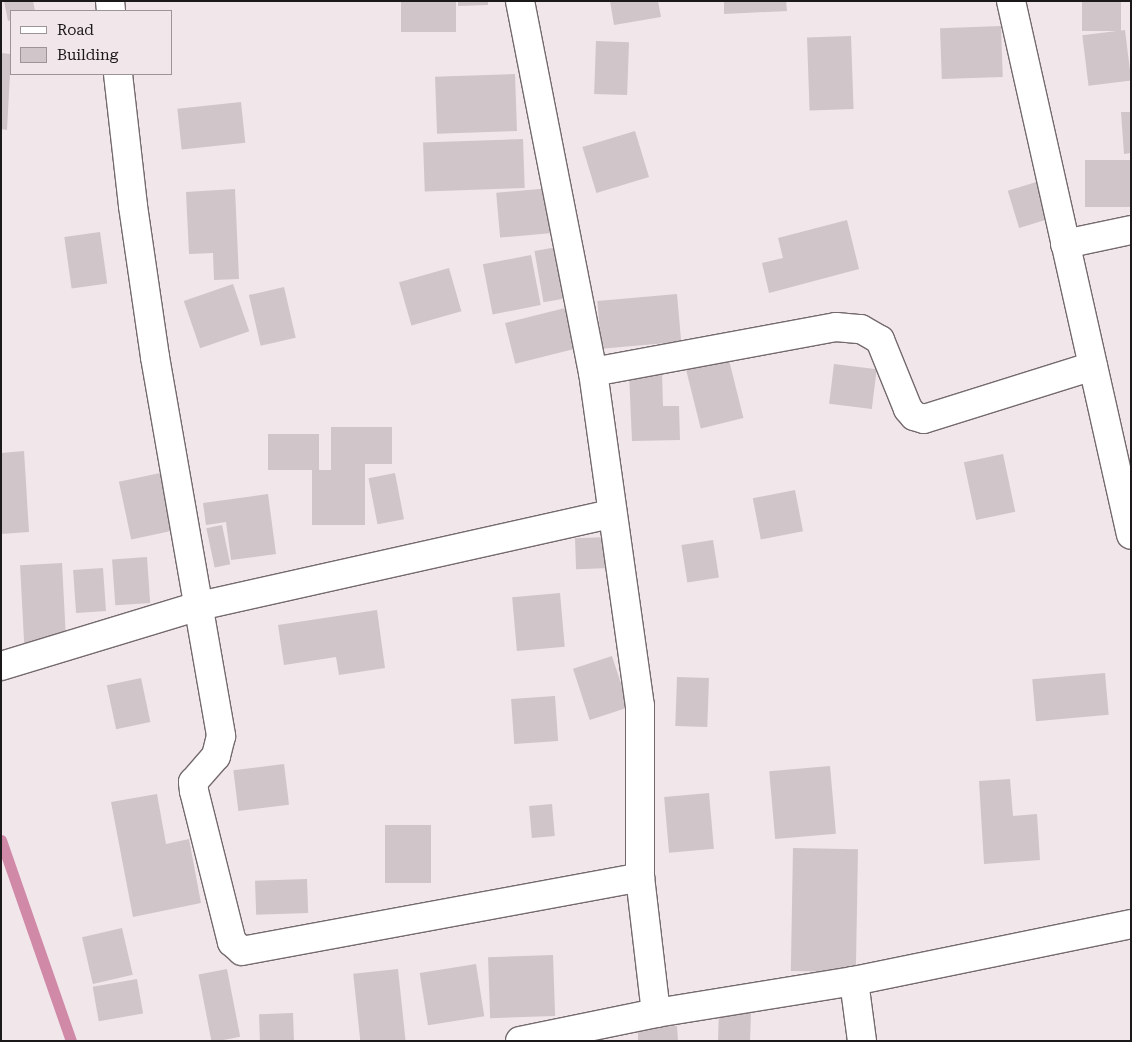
<!DOCTYPE html>
<style>
body{margin:0}
#map{position:relative;width:1132px;height:1042px;overflow:hidden;background:#f1e6ea;font-family:"Roboto Serif",serif}
div>[style]{position:absolute}
.stream>*{height:11px;margin:-5.5px;padding:0 5.5px;transform-origin:5.5px;border-radius:5.5px;background:#d189a8}
.building>*{inset:0;background:#d0c5c9;transform-origin:0 0}
.roads{filter:drop-shadow(1px 0 #746a6e) drop-shadow(-1px 0 #746a6e) drop-shadow(0 1px #746a6e) drop-shadow(0 -1px #746a6e)}
.minor>*{height:28px;margin:-14px;padding:0 14px;transform-origin:14px;border-radius:14px;background:#fff}
span{translate:-50% -50%;white-space:nowrap;text-align:center;line-height:1.15;-webkit-text-stroke:4px #f1e6ea;paint-order:stroke}
.frame{position:absolute;inset:0;border:2px solid #1c191a;pointer-events:none}
.legend{position:absolute;left:10px;top:10px;width:162px;height:65px;box-sizing:border-box;background:#f1e6ea;border:1px solid #9c9497;margin:0;padding:6px 9px;list-style:none;font-size:15px;color:#1c191a}
.legend li{display:flex;align-items:center;gap:10px;height:25px}
.legend b{width:25px;border:1px solid #9c9497}
</style>
<div id="map">
<div class="stream">
<i style="left:1px;top:840px;width:213px;rotate:70.8deg"></i>
</div>
<div class="building">
<i style="clip-path:polygon(4px 1px,33px 1px,35px 11px,11px 11px,11px 20px,8px 21px)"></i>
<i style="left:401px;top:1px;width:55px;height:31px"></i>
<i style="clip-path:polygon(458px 1px,488px 1px,488px 5px,458px 6px)"></i>
<i style="clip-path:polygon(610px 1px,658px 1px,661px 17px,614px 25px)"></i>
<i style="clip-path:polygon(724px 1px,786px 1px,787px 11px,724px 14px)"></i>
<i style="left:1082px;top:1px;width:39px;height:30px"></i>
<i style="left:1001px;top:26px;width:51px;height:61px;rotate:88deg"></i>
<i style="left:1125px;top:30px;width:51px;height:43px;rotate:83deg"></i>
<i style="left:851px;top:36px;width:73px;height:44px;rotate:88deg"></i>
<i style="left:596px;top:41px;width:33px;height:53px;rotate:2deg"></i>
<i style="clip-path:polygon(1px 53px,11px 54px,7px 130px,1px 129px)"></i>
<i style="left:515px;top:74px;width:57px;height:80px;rotate:88deg"></i>
<i style="left:241px;top:102px;width:41px;height:64px;rotate:84deg"></i>
<i style="clip-path:polygon(1121px 112px,1131px 112px,1131px 153px,1124px 154px)"></i>
<i style="left:635px;top:131px;width:48px;height:55px;rotate:73deg"></i>
<i style="left:523px;top:139px;width:49px;height:100px;rotate:88deg"></i>
<i style="left:1131px;top:160px;width:47px;height:46px;rotate:90deg"></i>
<i style="left:1046px;top:179px;width:39px;height:40px;rotate:73deg"></i>
<i style="left:551px;top:188px;width:45px;height:55px;rotate:85deg"></i>
<i style="clip-path:polygon(235px 189px,239px 279px,214px 280px,213px 253px,189px 254px,186px 192px)"></i>
<i style="clip-path:polygon(847px 220px,859px 269px,769px 293px,762px 263px,783px 258px,778px 238px)"></i>
<i style="left:100px;top:232px;width:52px;height:36px;rotate:82deg"></i>
<i style="left:563px;top:246px;width:52px;height:29px;rotate:80deg"></i>
<i style="left:531px;top:255px;width:51px;height:49px;rotate:79deg"></i>
<i style="left:449px;top:268px;width:45px;height:52px;rotate:74deg"></i>
<i style="left:233px;top:284px;width:50px;height:52px;rotate:71deg"></i>
<i style="left:284px;top:287px;width:52px;height:36px;rotate:77deg"></i>
<i style="left:677px;top:294px;width:48px;height:80px;rotate:85deg"></i>
<i style="left:573px;top:306px;width:42px;height:70px;rotate:76deg"></i>
<i style="left:727px;top:352px;width:68px;height:44px;rotate:76deg"></i>
<i style="left:834px;top:364px;width:43px;height:40px;rotate:7deg"></i>
<i style="clip-path:polygon(662px 372px,663px 406px,679px 406px,680px 440px,632px 441px,629px 373px)"></i>
<i style="clip-path:polygon(331px 427px,392px 427px,392px 464px,365px 464px,365px 525px,312px 525px,312px 470px,268px 470px,268px 434px,319px 434px,319px 470px,331px 470px)"></i>
<i style="clip-path:polygon(24px 451px,29px 532px,1px 534px,1px 453px)"></i>
<i style="left:1003px;top:454px;width:59px;height:40px;rotate:78deg"></i>
<i style="left:160px;top:473px;width:59px;height:42px;rotate:78deg"></i>
<i style="left:395px;top:473px;width:47px;height:27px;rotate:79deg"></i>
<i style="left:795px;top:490px;width:42px;height:43px;rotate:79deg"></i>
<i style="clip-path:polygon(268px 494px,276px 554px,231px 560px,226px 522px,206px 525px,203px 503px)"></i>
<i style="left:222px;top:525px;width:40px;height:16px;rotate:78deg"></i>
<i style="left:609px;top:537px;width:31px;height:34px;rotate:88deg"></i>
<i style="left:713px;top:540px;width:38px;height:32px;rotate:81deg"></i>
<i style="left:147px;top:557px;width:46px;height:35px;rotate:86deg"></i>
<i style="left:62px;top:563px;width:79px;height:42px;rotate:87deg"></i>
<i style="left:103px;top:568px;width:43px;height:30px;rotate:86deg"></i>
<i style="left:560px;top:593px;width:54px;height:48px;rotate:85deg"></i>
<i style="clip-path:polygon(377px 610px,385px 668px,339px 675px,336px 657px,284px 665px,278px 625px)"></i>
<i style="left:612px;top:656px;width:54px;height:41px;rotate:72deg"></i>
<i style="left:1105px;top:673px;width:42px;height:73px;rotate:85deg"></i>
<i style="left:677px;top:677px;width:32px;height:49px;rotate:2deg"></i>
<i style="left:141px;top:678px;width:45px;height:35px;rotate:78deg"></i>
<i style="left:555px;top:696px;width:45px;height:44px;rotate:86deg"></i>
<i style="left:284px;top:764px;width:41px;height:51px;rotate:83deg"></i>
<i style="left:830px;top:766px;width:68px;height:61px;rotate:85deg"></i>
<i style="clip-path:polygon(1010px 779px,1013px 816px,1037px 814px,1040px 860px,984px 864px,979px 781px)"></i>
<i style="left:709px;top:793px;width:56px;height:45px;rotate:85deg"></i>
<i style="clip-path:polygon(157px 794px,166px 844px,189px 839px,201px 903px,133px 917px,111px 802px)"></i>
<i style="left:552px;top:804px;width:32px;height:23px;rotate:85deg"></i>
<i style="left:385px;top:825px;width:46px;height:58px"></i>
<i style="left:793px;top:848px;width:65px;height:123px;rotate:1deg"></i>
<i style="left:307px;top:879px;width:34px;height:52px;rotate:88deg"></i>
<i style="left:122px;top:928px;width:48px;height:41px;rotate:77deg"></i>
<i style="left:553px;top:955px;width:61px;height:65px;rotate:88deg"></i>
<i style="left:476px;top:964px;width:53px;height:57px;rotate:81deg"></i>
<i style="left:227px;top:969px;width:69px;height:29px;rotate:79deg"></i>
<i style="left:398px;top:969px;width:72px;height:45px;rotate:84deg"></i>
<i style="left:137px;top:979px;width:35px;height:45px;rotate:80deg"></i>
<i style="left:719px;top:1012px;width:32px;height:29px;rotate:2deg"></i>
<i style="left:293px;top:1013px;width:28px;height:34px;rotate:88deg"></i>
<i style="clip-path:polygon(677px 1026px,678px 1041px,638px 1041px,638px 1028px)"></i>
</div>
<div class="roads">
<div class="minor">
<i style="left:110px;top:1px;width:10px;rotate:84deg"></i>
<i style="left:520px;top:1px;width:378px;rotate:78.9deg"></i>
<i style="left:593px;top:372px;width:337px;rotate:82deg"></i>
<i style="left:640px;top:706px;width:171px;rotate:90deg"></i>
<i style="left:640px;top:877px;width:137px;rotate:83.3deg"></i>
<i style="left:1011px;top:1px;width:547px;rotate:77.33deg"></i>
<i style="left:118px;top:74px;width:133px;rotate:83.5deg"></i>
<i style="left:133px;top:206px;width:153px;rotate:81.7deg"></i>
<i style="left:155px;top:357px;width:385px;rotate:80.1deg"></i>
<i style="left:221px;top:736px;width:21px;rotate:104deg"></i>
<i style="left:216px;top:756px;width:35px;rotate:131deg"></i>
<i style="left:193px;top:782px;width:9px;rotate:84deg"></i>
<i style="left:194px;top:791px;width:156px;rotate:75.9deg"></i>
<i style="left:232px;top:942px;width:13px;rotate:42deg"></i>
<i style="left:242px;top:951px;width:405px;rotate:-10.5deg"></i>
<i style="left:1065px;top:244px;width:67px;rotate:-12deg"></i>
<i style="left:593px;top:372px;width:247px;rotate:-10.5deg"></i>
<i style="left:836px;top:327px;width:25px;rotate:5deg"></i>
<i style="left:861px;top:329px;width:22px;rotate:30deg"></i>
<i style="left:880px;top:340px;width:74px;rotate:67.9deg"></i>
<i style="left:908px;top:409px;width:9px;rotate:49deg"></i>
<i style="left:914px;top:416px;width:10px;rotate:17deg"></i>
<i style="left:924px;top:419px;width:177px;rotate:-17.4deg"></i>
<i style="left:1px;top:666px;width:207px;rotate:-16.9deg"></i>
<i style="left:199px;top:606px;width:422px;rotate:-12.6deg"></i>
<i style="left:854px;top:981px;width:61px;rotate:82.4deg"></i>
<i style="left:520px;top:1041px;width:139px;rotate:-11.6deg"></i>
<i style="left:656px;top:1013px;width:201px;rotate:-9.2deg"></i>
<i style="left:854px;top:981px;width:283px;rotate:-11.6deg"></i>
</div>
</div>
<div class="frame"></div>
<ul class="legend">
<li><b style="height:6px;background:#fff"></b>Road</li>
<li><b style="height:14px;background:#d0c5c9"></b>Building</li>
</ul>
</div>
